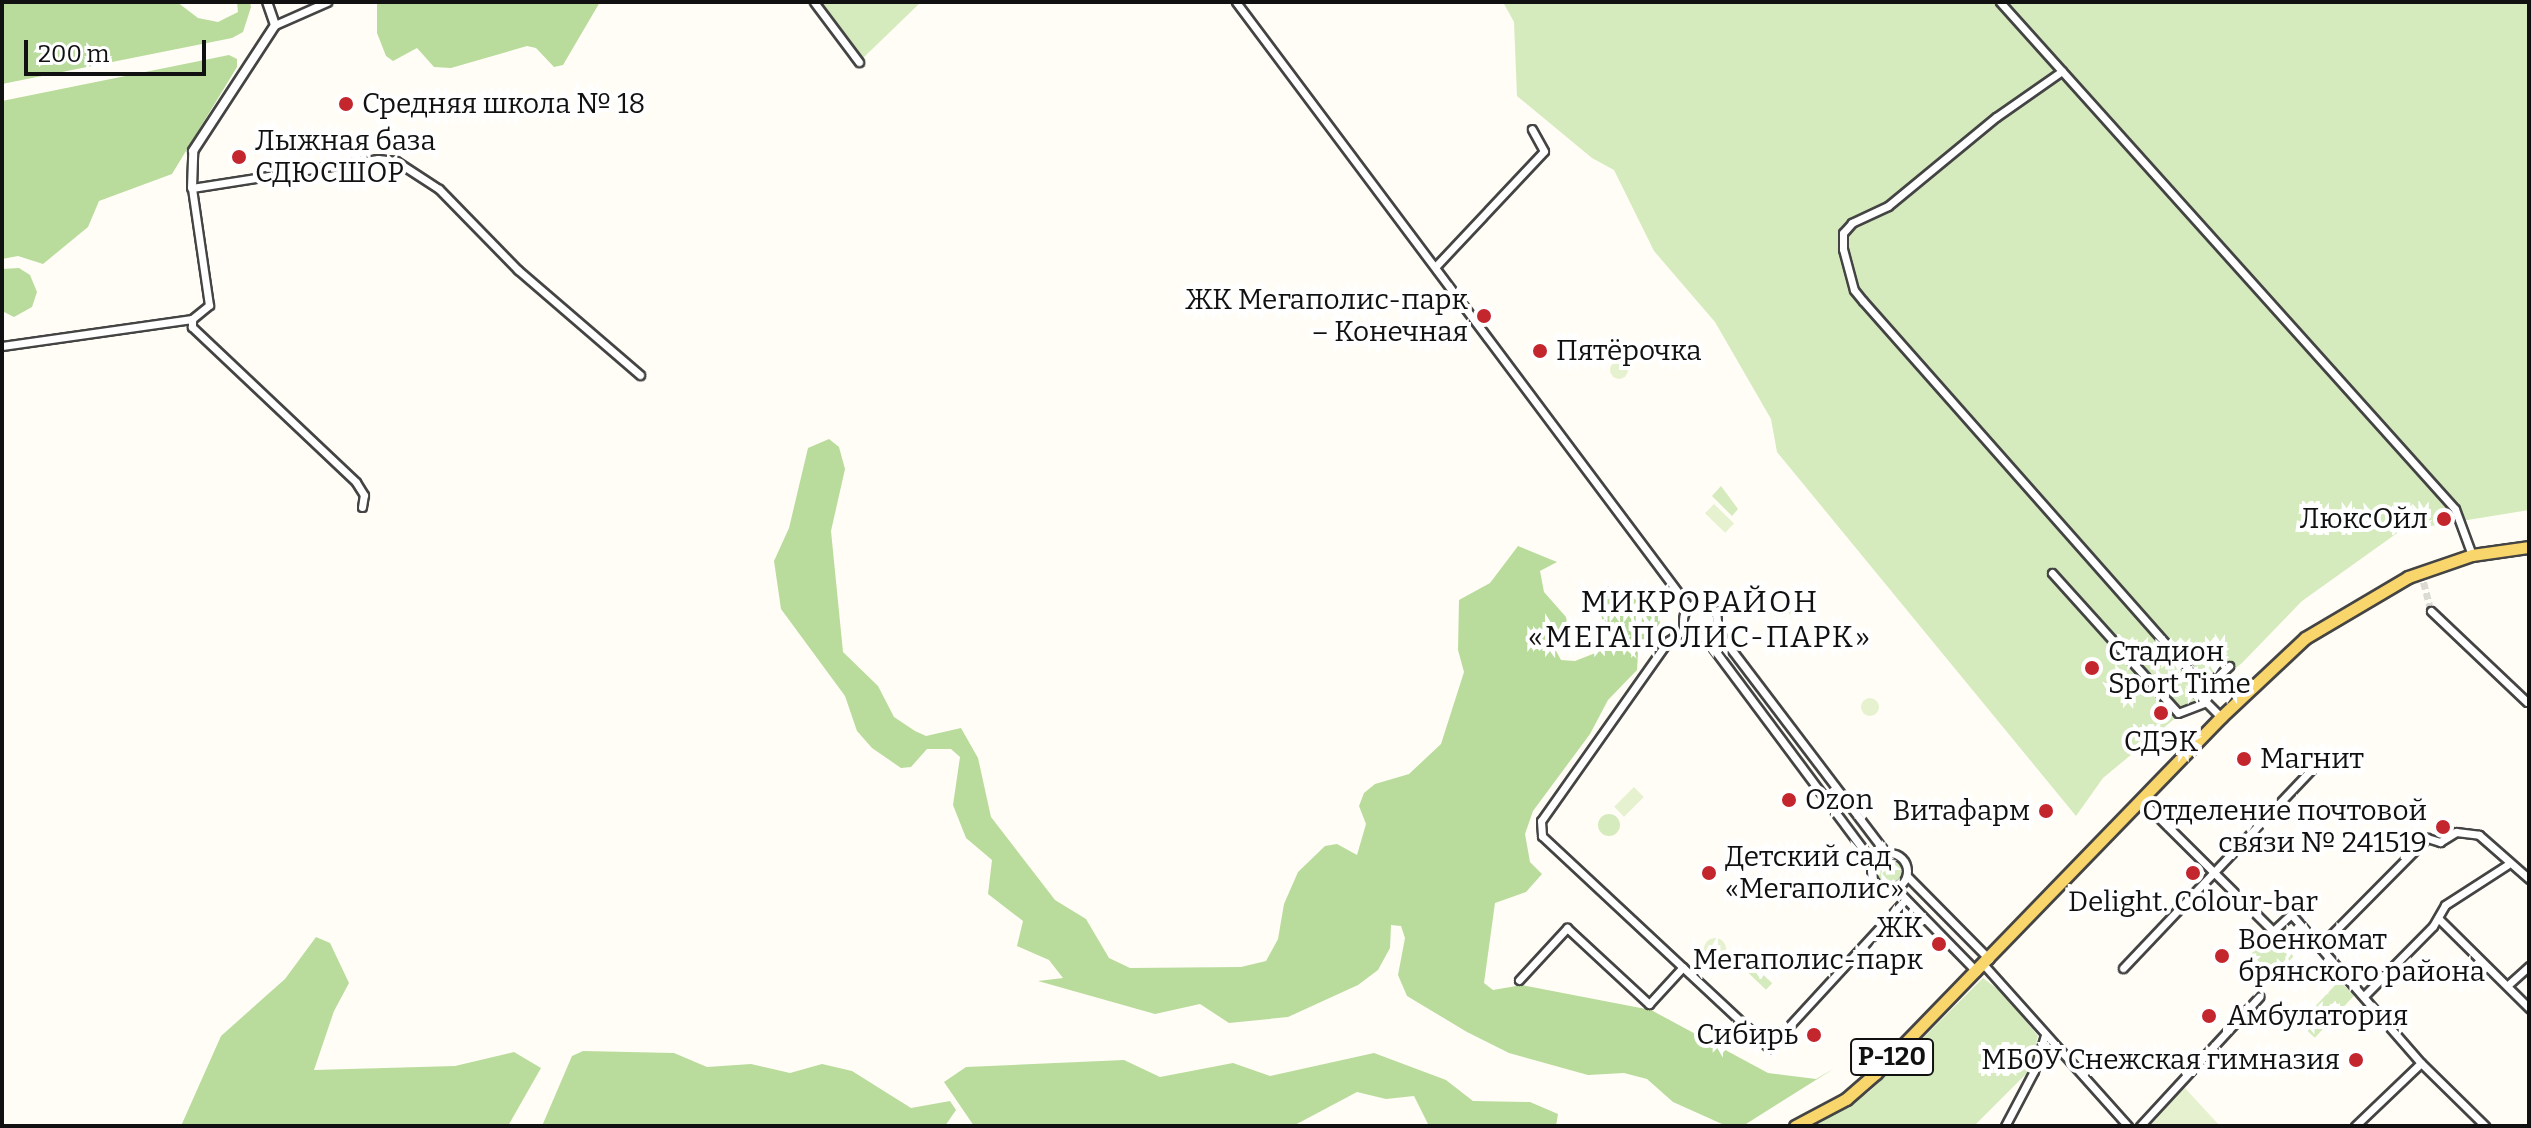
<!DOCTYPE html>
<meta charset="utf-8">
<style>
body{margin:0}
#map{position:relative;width:2531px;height:1128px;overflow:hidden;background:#fffdf5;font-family:Bitter,serif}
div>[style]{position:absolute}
.green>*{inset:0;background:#d5ebbd;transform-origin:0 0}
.round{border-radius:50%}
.forest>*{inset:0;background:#b9dc9c}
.pitch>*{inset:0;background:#e6f2cf;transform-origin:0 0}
.minor-tunnel>*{height:7px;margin-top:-3.5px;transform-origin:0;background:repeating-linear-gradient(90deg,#dbdad3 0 7px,transparent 0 10.5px)}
.roads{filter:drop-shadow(2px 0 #444) drop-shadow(-2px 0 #444) drop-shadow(0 2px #444) drop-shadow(0 -2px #444)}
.minor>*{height:7px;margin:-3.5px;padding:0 3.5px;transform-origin:3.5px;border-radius:3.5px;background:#fff}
.minor>.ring{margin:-3.5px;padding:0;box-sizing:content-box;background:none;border:7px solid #fff;border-radius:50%}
.tertiary>*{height:8px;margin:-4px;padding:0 4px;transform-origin:4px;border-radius:4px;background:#fff}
.primary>*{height:11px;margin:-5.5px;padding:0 5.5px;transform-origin:5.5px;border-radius:5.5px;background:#f9d66b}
.dots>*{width:22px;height:22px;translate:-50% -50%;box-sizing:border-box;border:4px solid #fff;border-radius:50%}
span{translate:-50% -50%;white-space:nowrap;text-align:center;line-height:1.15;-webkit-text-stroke:8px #fff;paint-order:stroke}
.shield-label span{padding:2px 6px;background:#fff;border:2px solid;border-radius:6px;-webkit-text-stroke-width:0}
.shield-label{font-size:26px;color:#111;font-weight:700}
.poi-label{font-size:28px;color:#111}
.left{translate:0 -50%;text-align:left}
.right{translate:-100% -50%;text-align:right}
.neighbourhood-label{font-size:30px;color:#111;letter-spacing:2px}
.frame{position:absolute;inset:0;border:4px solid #111;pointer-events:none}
.scale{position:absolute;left:24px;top:40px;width:182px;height:36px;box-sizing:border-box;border:4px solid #111;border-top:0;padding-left:10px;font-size:24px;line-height:28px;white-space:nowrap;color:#111;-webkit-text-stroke:6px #fff;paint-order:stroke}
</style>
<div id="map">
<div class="green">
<i style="clip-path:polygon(820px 2px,921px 2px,862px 59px)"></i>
<i style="clip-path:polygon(1503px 2px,2529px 2px,2529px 510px,2400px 531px,2302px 601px,2242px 663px,2103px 778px,2076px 816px,1777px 452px,1771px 419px,1715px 322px,1654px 251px,1614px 170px,1592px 158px,1517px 96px,1514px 22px)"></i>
<i style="clip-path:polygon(1721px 486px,1738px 509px,1732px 516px,1712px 496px)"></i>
<i class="round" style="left:1598px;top:814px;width:22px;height:22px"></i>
<i class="round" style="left:1875px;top:856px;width:28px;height:28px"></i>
<i style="clip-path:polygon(2281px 924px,2308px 942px,2274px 976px,2251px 954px)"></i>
<i style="left:1747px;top:959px;width:35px;height:9px;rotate:44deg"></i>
<i style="clip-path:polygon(1983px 978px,2003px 993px,2038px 1036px,2030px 1070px,1974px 1126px,1815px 1126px,1869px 1092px)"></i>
<i style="left:2339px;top:981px;width:21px;height:58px;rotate:43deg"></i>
</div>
<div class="forest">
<i style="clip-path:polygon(2px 2px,177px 2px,198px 18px,218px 22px,238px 12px,237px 2px,250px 2px,251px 7px,243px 32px,232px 38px,2px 84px)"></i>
<i style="clip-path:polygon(377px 2px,600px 2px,563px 65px,554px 67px,536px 48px,527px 46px,451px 68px,434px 67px,417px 48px,393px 61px,386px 56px,377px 33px)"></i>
<i style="clip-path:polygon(229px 55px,237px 59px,237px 67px,172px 174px,99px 201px,88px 227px,43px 264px,18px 256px,2px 259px,2px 101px)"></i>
<i style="clip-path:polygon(19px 268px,30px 275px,37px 292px,32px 307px,14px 317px,2px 311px,2px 269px)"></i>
<i style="clip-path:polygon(829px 439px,839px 447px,845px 469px,831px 531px,843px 652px,878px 686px,894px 717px,915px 731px,926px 736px,961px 728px,978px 758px,991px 817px,1055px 900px,1086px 919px,1109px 958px,1130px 968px,1241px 967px,1266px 961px,1278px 939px,1284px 904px,1298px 872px,1325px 846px,1337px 844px,1357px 855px,1366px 824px,1359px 806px,1364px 793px,1375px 784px,1409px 774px,1441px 744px,1464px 672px,1458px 650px,1459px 600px,1490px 583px,1518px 546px,1557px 562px,1540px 571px,1544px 592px,1566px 617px,1568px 629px,1555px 649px,1561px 660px,1575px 661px,1616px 645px,1620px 634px,1602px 619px,1597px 597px,1604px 586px,1623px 589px,1658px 612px,1660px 623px,1638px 653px,1637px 670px,1608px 700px,1590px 734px,1533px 811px,1525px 834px,1530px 862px,1542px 874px,1526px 892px,1495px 903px,1484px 983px,1493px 990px,1522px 985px,1651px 1010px,1768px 1073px,1816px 1079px,1835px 1068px,1746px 1124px,1722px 1124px,1673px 1102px,1647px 1079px,1624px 1073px,1588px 1075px,1509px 1053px,1467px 1032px,1407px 996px,1398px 975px,1405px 938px,1401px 926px,1391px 925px,1390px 948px,1378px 970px,1358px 985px,1288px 1017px,1229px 1023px,1200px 1004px,1155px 1014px,1038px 981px,1063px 978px,1049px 960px,1017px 946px,1023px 921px,988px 894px,992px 860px,966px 838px,953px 805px,960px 757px,951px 749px,927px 749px,911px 767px,901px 768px,872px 748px,857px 731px,845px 696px,781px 609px,774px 561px,789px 528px,808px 448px)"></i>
<i style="clip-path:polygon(316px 937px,330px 943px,349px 983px,334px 1011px,314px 1070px,455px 1066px,514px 1052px,541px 1068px,508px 1126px,181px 1126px,221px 1036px,285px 979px)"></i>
<i style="clip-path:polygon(583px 1051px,674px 1053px,707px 1067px,751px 1064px,790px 1073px,822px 1064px,852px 1071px,911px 1108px,950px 1101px,956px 1110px,945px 1126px,542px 1126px,572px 1056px)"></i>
<i style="clip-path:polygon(1374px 1053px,1446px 1080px,1473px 1101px,1530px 1102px,1558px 1114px,1556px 1126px,1429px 1126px,1414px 1096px,1386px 1099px,1357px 1092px,1293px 1126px,974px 1126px,944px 1082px,966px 1067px,1124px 1060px,1160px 1077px,1233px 1063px,1270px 1076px)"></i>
</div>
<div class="pitch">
<i class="round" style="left:1610px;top:361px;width:18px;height:18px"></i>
<i style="left:1714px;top:504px;width:28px;height:13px;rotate:44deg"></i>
<i class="round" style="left:1786px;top:598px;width:18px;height:18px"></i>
<i class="round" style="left:1861px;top:698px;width:18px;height:18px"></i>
<i style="left:1634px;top:787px;width:14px;height:28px;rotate:45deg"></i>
<i class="round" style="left:1704px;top:938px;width:22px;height:22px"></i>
<i style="clip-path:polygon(2184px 1087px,2220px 1126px,2150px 1126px)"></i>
</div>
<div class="minor-tunnel">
<i style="left:2421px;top:572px;width:40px;rotate:75.6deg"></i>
</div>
<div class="roads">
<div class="minor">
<i style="left:814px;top:2px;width:75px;rotate:53.1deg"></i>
<i style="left:1236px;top:2px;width:756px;rotate:53.18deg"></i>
<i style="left:2000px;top:2px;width:681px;rotate:48.09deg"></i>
<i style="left:2455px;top:509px;width:49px;rotate:69.7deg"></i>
<i style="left:275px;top:25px;width:57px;rotate:-23.9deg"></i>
<i style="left:2062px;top:71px;width:80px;rotate:145.1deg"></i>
<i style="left:1996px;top:117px;width:140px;rotate:140.5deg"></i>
<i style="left:1888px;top:206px;width:40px;rotate:155deg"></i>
<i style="left:1852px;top:223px;width:13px;rotate:132deg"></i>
<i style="left:1843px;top:233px;width:16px;rotate:90deg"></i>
<i style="left:1843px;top:249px;width:42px;rotate:75deg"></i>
<i style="left:1854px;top:290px;width:14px;rotate:51deg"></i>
<i style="left:1863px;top:301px;width:516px;rotate:48.53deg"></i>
<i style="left:1437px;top:265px;width:156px;rotate:-46.8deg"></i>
<i style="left:1544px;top:151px;width:25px;rotate:-119deg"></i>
<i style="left:2px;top:346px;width:192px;rotate:-8.1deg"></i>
<i style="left:362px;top:507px;width:12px;rotate:-81deg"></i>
<i style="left:364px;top:495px;width:15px;rotate:-122deg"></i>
<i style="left:356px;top:482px;width:226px;rotate:-136.6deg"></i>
<i style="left:192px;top:327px;width:8px;rotate:-90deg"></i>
<i style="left:192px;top:319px;width:22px;rotate:-39deg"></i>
<i style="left:209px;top:305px;width:118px;rotate:-98.3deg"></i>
<i style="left:192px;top:188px;width:188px;rotate:-8.9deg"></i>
<i style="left:378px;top:159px;width:18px;rotate:6deg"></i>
<i style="left:396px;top:161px;width:51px;rotate:33.1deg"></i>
<i style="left:439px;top:189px;width:113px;rotate:45.7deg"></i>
<i style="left:518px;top:270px;width:161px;rotate:40.7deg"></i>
<i style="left:2052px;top:573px;width:188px;rotate:48deg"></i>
<i style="left:2178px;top:713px;width:30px;rotate:-21deg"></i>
<i class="ring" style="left:1683px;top:603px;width:27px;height:27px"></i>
<i style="left:2431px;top:611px;width:132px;rotate:43.5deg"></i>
<i style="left:1715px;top:628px;width:283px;rotate:52.8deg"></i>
<i style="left:1686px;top:629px;width:22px;rotate:146deg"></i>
<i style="left:1668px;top:641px;width:220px;rotate:125.2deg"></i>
<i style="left:1541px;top:821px;width:15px;rotate:86deg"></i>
<i style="left:1542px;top:836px;width:311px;rotate:43deg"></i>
<i style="left:1769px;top:1048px;width:202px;rotate:-47.4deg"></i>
<i style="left:1704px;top:636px;width:283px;rotate:53.3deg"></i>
<i style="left:2221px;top:717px;width:33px;rotate:-135deg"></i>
<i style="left:2198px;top:694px;width:42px;rotate:-42.1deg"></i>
<i style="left:2142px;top:801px;width:185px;rotate:44.8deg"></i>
<i style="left:2273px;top:931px;width:25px;rotate:-43deg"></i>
<i style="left:2291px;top:914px;width:198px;rotate:48.9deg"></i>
<i style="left:2421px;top:1063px;width:90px;rotate:44.5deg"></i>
<i class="ring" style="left:1871px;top:853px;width:29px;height:29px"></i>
<i style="left:1907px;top:876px;width:117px;rotate:45.3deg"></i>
<i style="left:1895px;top:888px;width:117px;rotate:45.7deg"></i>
<i style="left:2439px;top:919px;width:127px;rotate:44.7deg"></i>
<i style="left:2321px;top:945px;width:151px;rotate:-45.3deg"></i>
<i style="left:2427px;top:838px;width:14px;rotate:17deg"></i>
<i style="left:2440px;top:842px;width:19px;rotate:-32deg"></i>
<i style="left:2456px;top:832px;width:23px;rotate:7deg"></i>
<i style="left:2479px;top:835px;width:67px;rotate:41.3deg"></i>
<i style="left:1984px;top:965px;width:216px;rotate:48.2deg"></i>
<i style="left:2123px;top:968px;width:273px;rotate:-46.5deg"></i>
<i style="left:1519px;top:980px;width:71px;rotate:-47.3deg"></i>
<i style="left:1567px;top:928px;width:112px;rotate:42.8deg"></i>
<i style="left:1649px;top:1004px;width:50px;rotate:-47.4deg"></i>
<i style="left:2508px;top:985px;width:28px;rotate:-42deg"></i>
<i style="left:2364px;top:996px;width:98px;rotate:-45.4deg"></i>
<i style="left:2433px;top:926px;width:24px;rotate:-60deg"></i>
<i style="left:2445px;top:905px;width:74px;rotate:-32.8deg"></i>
<i style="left:2005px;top:1126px;width:62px;rotate:-62.2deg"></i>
<i style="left:2034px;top:1071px;width:38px;rotate:-73deg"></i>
<i style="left:2140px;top:1126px;width:176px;rotate:-47.3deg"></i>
<i style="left:2355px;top:1126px;width:91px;rotate:-43.7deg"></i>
</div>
<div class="tertiary">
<i style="left:192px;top:188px;width:37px;rotate:-88deg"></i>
<i style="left:193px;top:151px;width:150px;rotate:-56.9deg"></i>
<i style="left:275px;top:25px;width:24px;rotate:-109deg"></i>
</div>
<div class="primary">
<i style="left:1795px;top:1126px;width:58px;rotate:-27.9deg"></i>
<i style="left:1846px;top:1099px;width:40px;rotate:-41deg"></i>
<i style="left:1876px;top:1073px;width:496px;rotate:-45.9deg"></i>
<i style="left:2221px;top:717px;width:115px;rotate:-43.2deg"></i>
<i style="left:2305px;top:638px;width:120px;rotate:-30.6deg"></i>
<i style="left:2408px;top:577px;width:68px;rotate:-19deg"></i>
<i style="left:2472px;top:555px;width:58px;rotate:-8deg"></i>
</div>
</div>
<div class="dots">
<i style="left:346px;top:104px;background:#c4262e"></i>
<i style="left:239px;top:157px;background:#c4262e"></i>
<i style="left:1484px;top:316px;background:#c4262e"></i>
<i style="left:1540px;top:351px;background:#c4262e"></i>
<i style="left:2444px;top:519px;background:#c4262e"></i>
<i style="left:2092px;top:668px;background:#c4262e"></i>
<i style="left:2161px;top:713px;background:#c4262e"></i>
<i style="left:2244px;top:759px;background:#c4262e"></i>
<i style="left:1789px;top:800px;background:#c4262e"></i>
<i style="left:2046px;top:811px;background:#c4262e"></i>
<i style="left:2443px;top:827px;background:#c4262e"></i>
<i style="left:1709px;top:873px;background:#c4262e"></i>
<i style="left:2193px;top:873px;background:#c4262e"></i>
<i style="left:1939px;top:944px;background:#c4262e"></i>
<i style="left:2222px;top:956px;background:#c4262e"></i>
<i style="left:2209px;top:1016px;background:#c4262e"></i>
<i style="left:1814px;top:1035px;background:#c4262e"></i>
<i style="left:2356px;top:1060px;background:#c4262e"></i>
</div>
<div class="shield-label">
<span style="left:1892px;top:1057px">Р-120</span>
</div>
<div class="poi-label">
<span class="left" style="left:362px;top:104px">Средняя школа № 18</span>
<span class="left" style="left:255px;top:157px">Лыжная база<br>СДЮСШОР</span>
<span class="right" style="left:1468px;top:316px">ЖК Мегаполис-парк<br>– Конечная</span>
<span class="left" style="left:1556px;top:351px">Пятёрочка</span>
<span class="right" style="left:2428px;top:519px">ЛюксОйл</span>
<span class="left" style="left:2108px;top:668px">Стадион<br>Sport Time</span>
<span style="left:2161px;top:742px">СДЭК</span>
<span class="left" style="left:2260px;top:759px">Магнит</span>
<span class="left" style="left:1805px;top:800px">Ozon</span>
<span class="right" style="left:2030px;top:811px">Витафарм</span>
<span class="right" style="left:2427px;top:827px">Отделение почтовой<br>связи № 241519</span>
<span class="left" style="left:1725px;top:873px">Детский сад<br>«Мегаполис»</span>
<span style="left:2193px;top:902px">Delight. Colour-bar</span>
<span class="right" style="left:1923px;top:944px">ЖК<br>Мегаполис-парк</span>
<span class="left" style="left:2238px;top:956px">Военкомат<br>брянского района</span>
<span class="left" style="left:2227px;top:1016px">Амбулатория</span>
<span class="right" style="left:1798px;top:1035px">Сибирь</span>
<span class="right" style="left:2340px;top:1060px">МБОУ Снежская гимназия</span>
</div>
<div class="neighbourhood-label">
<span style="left:1700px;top:619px">МИКРОРАЙОН<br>«МЕГАПОЛИС-ПАРК»</span>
</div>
<div class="frame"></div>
<div class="scale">200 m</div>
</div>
